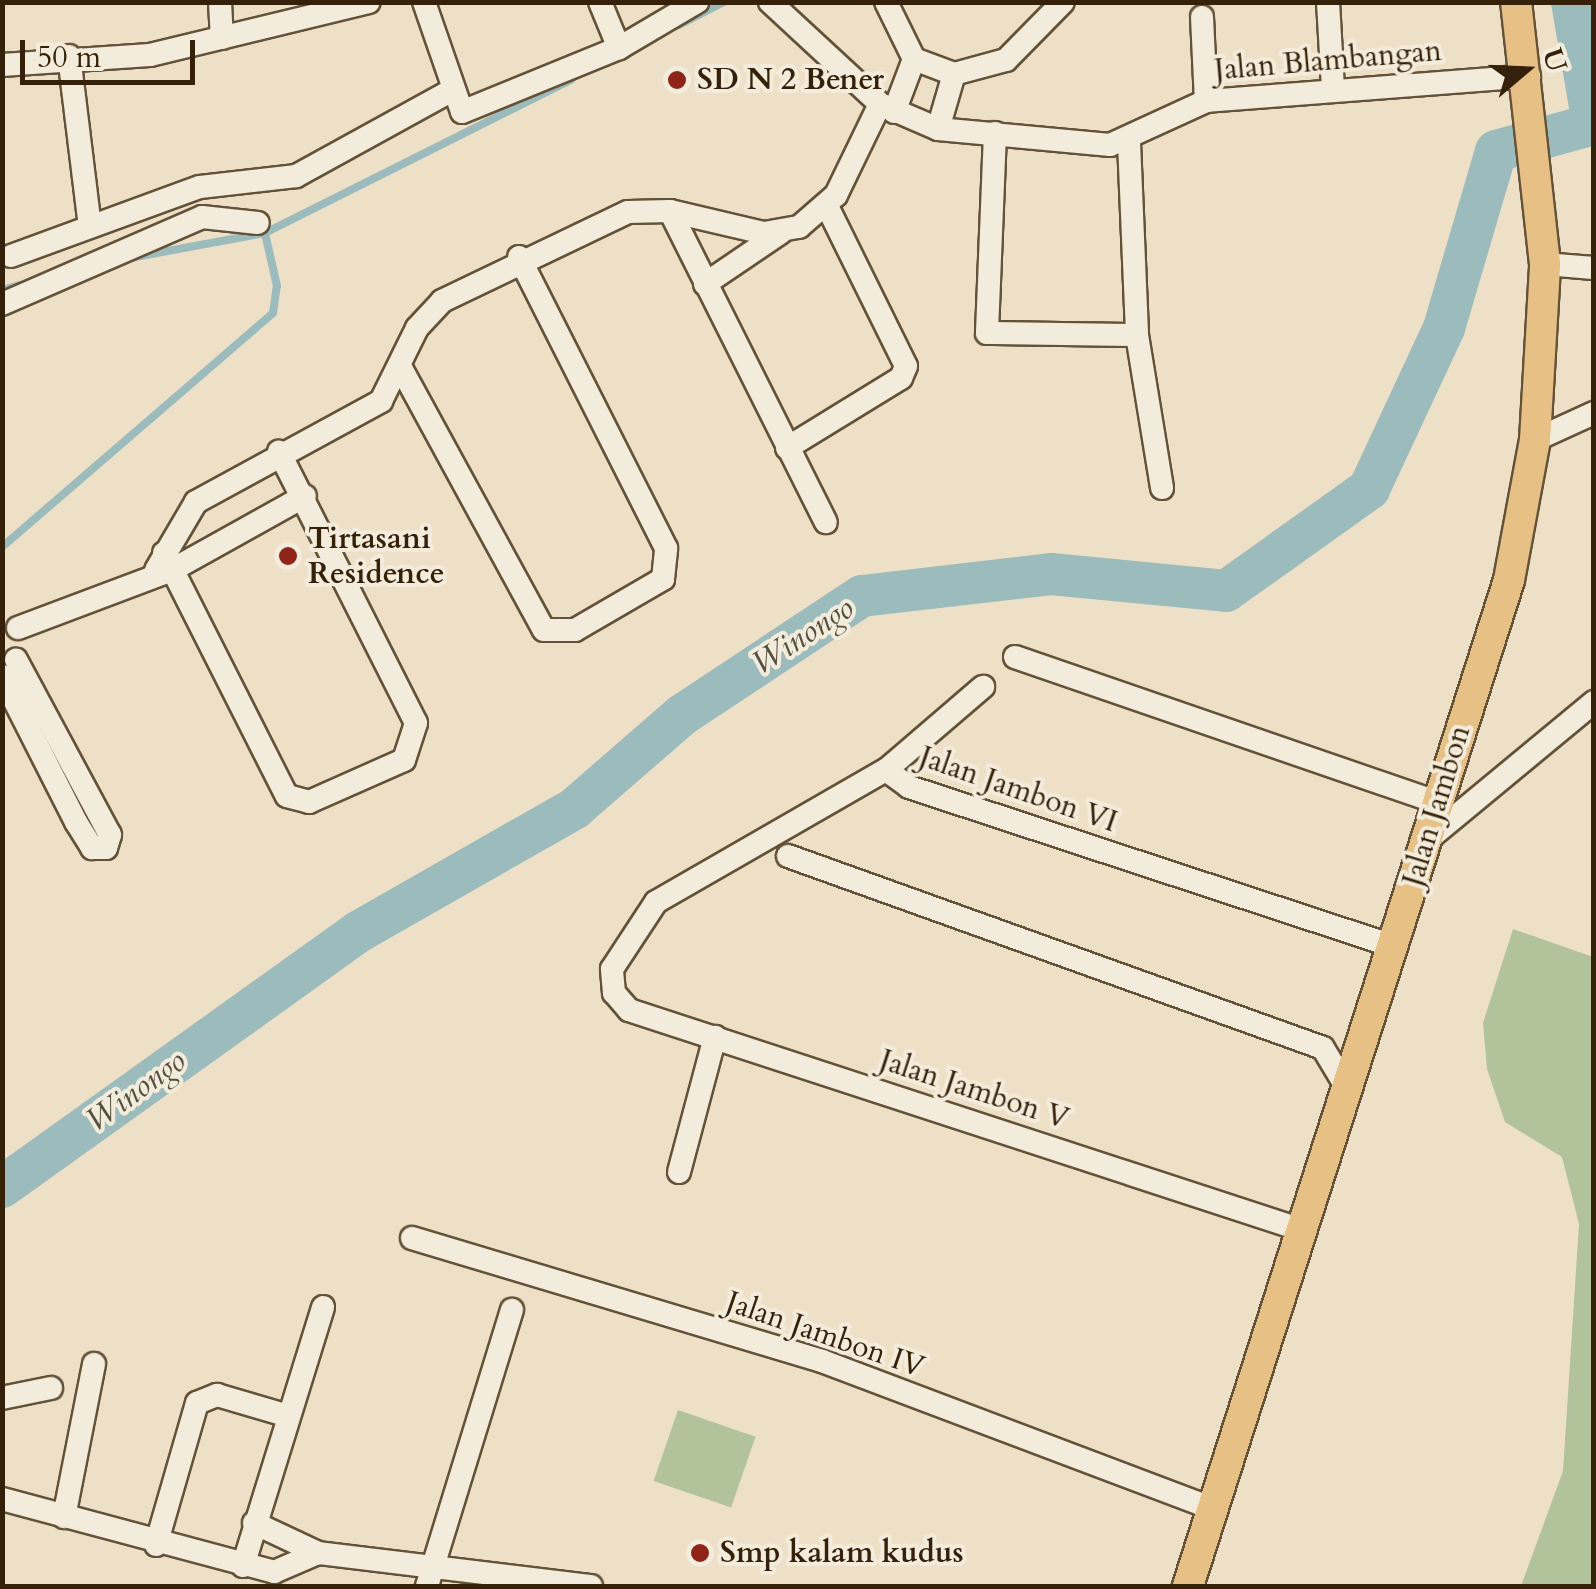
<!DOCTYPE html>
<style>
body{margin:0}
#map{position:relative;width:1596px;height:1589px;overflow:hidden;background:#ede0c7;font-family:Cardo,serif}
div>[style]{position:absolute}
.green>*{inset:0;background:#b2c39a;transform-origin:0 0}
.stream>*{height:8px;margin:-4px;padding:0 4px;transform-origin:4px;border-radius:4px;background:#9bbbbd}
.river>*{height:42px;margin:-21px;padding:0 21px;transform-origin:21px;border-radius:21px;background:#9bbbbd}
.roads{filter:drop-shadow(2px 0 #635138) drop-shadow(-2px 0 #635138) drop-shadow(0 2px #635138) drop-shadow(0 -2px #635138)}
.minor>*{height:22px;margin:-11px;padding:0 11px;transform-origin:11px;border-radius:11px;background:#f3ebdb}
.major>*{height:30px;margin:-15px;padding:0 15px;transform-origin:15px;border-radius:15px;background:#e6c084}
.dots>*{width:28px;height:28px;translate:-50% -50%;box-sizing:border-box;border:5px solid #f3ebdb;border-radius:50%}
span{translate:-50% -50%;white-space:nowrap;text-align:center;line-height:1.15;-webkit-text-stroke:8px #f3ebdb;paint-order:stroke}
.street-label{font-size:30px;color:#352109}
.poi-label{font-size:30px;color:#352109;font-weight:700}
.left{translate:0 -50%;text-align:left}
.water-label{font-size:32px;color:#544f3f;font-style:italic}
.frame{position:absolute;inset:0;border:5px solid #352109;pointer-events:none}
.north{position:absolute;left:1476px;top:20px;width:100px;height:100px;-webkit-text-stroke:8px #f3ebdb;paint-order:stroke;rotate:71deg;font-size:28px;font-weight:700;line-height:40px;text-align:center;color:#352109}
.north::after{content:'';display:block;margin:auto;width:35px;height:45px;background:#352109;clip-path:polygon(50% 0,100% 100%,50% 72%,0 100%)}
.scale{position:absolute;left:20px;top:40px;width:175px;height:45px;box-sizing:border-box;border:5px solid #352109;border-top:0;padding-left:12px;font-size:30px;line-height:35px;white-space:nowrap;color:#352109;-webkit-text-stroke:8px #f3ebdb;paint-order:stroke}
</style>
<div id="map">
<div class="green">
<i style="clip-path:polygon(1513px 929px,1593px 957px,1593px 1586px,1521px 1586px,1563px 1471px,1579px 1224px,1562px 1157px,1505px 1122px,1487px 1069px,1483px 1023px)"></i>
<i style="left:678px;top:1410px;width:82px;height:75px;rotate:19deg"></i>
</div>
<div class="stream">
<i style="left:679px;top:25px;width:51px;rotate:-27.1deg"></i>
<i style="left:130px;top:258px;width:137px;rotate:-10.5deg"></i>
<i style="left:265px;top:233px;width:343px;rotate:-26.6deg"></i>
<i style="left:2px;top:290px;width:19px;rotate:-16deg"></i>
<i style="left:2px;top:547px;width:358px;rotate:-40.8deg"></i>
<i style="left:273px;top:313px;width:27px;rotate:-82deg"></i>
<i style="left:277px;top:286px;width:54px;rotate:-102.8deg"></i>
</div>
<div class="river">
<i style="left:1572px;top:2px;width:124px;rotate:80.2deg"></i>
<i style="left:2px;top:1187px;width:438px;rotate:-35.6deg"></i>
<i style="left:358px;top:932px;width:250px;rotate:-29.7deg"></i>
<i style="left:575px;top:808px;width:142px;rotate:-41deg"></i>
<i style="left:682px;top:715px;width:216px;rotate:-33.5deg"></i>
<i style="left:862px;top:596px;width:190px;rotate:-6.6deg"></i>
<i style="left:1051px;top:574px;width:176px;rotate:5.5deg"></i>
<i style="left:1226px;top:591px;width:176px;rotate:-35.5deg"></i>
<i style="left:1369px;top:489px;width:178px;rotate:-65deg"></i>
<i style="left:1444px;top:328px;width:184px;rotate:-73.6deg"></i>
<i style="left:1496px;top:151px;width:102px;rotate:-15.4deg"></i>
</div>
<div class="roads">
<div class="minor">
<i style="left:220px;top:2px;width:36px;rotate:87deg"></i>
<i style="left:424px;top:2px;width:116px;rotate:70.9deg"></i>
<i style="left:462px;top:112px;width:170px;rotate:-22.2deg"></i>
<i style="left:619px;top:48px;width:91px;rotate:-30.5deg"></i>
<i style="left:600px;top:2px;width:50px;rotate:67.6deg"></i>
<i style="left:770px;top:2px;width:150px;rotate:42.8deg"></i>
<i style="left:880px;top:104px;width:63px;rotate:23.3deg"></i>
<i style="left:938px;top:129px;width:173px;rotate:5.3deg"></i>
<i style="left:1110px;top:145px;width:106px;rotate:-24.6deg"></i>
<i style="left:1206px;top:101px;width:324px;rotate:-4.4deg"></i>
<i style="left:886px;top:2px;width:64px;rotate:63.8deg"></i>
<i style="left:914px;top:59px;width:43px;rotate:20.6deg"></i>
<i style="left:954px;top:74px;width:54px;rotate:-15.1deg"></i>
<i style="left:1006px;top:60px;width:81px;rotate:-45.5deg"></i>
<i style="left:1328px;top:2px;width:87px;rotate:86.7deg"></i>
<i style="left:1202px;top:17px;width:84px;rotate:87.3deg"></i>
<i style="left:69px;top:56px;width:165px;rotate:83deg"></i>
<i style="left:2px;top:65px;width:148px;rotate:-3.9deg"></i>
<i style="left:150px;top:55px;width:225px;rotate:-13.6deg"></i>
<i style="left:894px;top:112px;width:57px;rotate:-69.3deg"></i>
<i style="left:938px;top:129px;width:57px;rotate:-73.8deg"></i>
<i style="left:995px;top:133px;width:200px;rotate:92.3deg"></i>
<i style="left:987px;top:333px;width:150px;rotate:0.8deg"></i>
<i style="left:1129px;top:142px;width:193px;rotate:87.6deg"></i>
<i style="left:1137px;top:335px;width:155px;rotate:80.7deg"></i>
<i style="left:670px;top:211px;width:348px;rotate:63.4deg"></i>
<i style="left:11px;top:256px;width:201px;rotate:-20.1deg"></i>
<i style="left:200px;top:187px;width:97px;rotate:-6.5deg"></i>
<i style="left:296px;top:176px;width:175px;rotate:-28.8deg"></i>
<i style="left:1545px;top:264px;width:49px;rotate:4.7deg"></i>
<i style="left:705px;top:284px;width:91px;rotate:-34.2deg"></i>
<i style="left:2px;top:304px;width:218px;rotate:-23.5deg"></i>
<i style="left:202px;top:217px;width:56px;rotate:6.1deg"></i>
<i style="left:401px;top:368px;width:298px;rotate:61.4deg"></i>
<i style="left:544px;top:630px;width:31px"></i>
<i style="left:575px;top:630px;width:102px;rotate:-30.1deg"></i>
<i style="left:663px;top:579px;width:31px;rotate:-84deg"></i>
<i style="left:666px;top:548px;width:326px;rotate:-116.8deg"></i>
<i style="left:1535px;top:440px;width:65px;rotate:-24.6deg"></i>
<i style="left:787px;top:448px;width:134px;rotate:-31.6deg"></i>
<i style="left:901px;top:378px;width:13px;rotate:-67deg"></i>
<i style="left:906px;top:366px;width:178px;rotate:-116.3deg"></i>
<i style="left:164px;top:553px;width:272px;rotate:63.2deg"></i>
<i style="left:287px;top:796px;width:23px;rotate:15deg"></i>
<i style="left:309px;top:802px;width:104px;rotate:-23.9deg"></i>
<i style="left:404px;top:760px;width:39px;rotate:-72deg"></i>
<i style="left:416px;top:723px;width:304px;rotate:-116.8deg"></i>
<i style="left:156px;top:570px;width:79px;rotate:-59.5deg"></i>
<i style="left:196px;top:502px;width:211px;rotate:-28.6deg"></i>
<i style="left:381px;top:401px;width:81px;rotate:-63.7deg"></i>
<i style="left:417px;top:328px;width:37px;rotate:-47deg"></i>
<i style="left:442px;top:301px;width:206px;rotate:-25.6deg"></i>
<i style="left:628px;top:212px;width:42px;rotate:-1.4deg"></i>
<i style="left:670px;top:211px;width:97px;rotate:13.2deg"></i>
<i style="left:764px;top:233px;width:36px;rotate:-10deg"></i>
<i style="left:799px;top:227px;width:49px;rotate:-40.9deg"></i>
<i style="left:836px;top:195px;width:101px;rotate:-64.2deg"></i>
<i style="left:18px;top:628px;width:165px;rotate:-20.6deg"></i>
<i style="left:172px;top:570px;width:152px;rotate:-29.1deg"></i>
<i style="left:1015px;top:657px;width:446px;rotate:19deg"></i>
<i style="left:2px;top:676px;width:164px;rotate:63.1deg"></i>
<i style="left:76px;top:822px;width:31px;rotate:58deg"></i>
<i style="left:92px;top:848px;width:14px"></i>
<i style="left:106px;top:848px;width:14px;rotate:-73deg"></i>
<i style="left:110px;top:835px;width:199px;rotate:-118.2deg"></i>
<i style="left:886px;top:770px;width:128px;rotate:-40.6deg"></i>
<i style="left:1426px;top:841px;width:218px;rotate:-39.6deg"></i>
<i style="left:788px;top:856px;width:568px;rotate:19.74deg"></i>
<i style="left:1323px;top:1048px;width:47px;rotate:59deg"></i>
<i style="left:679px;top:1172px;width:140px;rotate:-75.1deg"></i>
<i style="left:1299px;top:1229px;width:705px;rotate:-161.9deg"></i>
<i style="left:629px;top:1010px;width:23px;rotate:-131deg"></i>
<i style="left:614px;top:993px;width:24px;rotate:-95deg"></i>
<i style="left:612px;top:969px;width:80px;rotate:-56.7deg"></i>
<i style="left:656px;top:902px;width:265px;rotate:-29.9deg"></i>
<i style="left:886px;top:770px;width:29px;rotate:36deg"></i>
<i style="left:909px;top:787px;width:509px;rotate:18.19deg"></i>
<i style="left:412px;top:1238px;width:428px;rotate:16.7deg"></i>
<i style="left:822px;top:1361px;width:417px;rotate:20.7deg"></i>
<i style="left:2px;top:1398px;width:50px;rotate:-11.5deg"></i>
<i style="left:2px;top:1499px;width:282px;rotate:15deg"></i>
<i style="left:274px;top:1572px;width:48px;rotate:-23.4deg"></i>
<i style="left:318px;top:1553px;width:275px;rotate:6.9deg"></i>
<i style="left:64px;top:1517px;width:156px;rotate:-78.9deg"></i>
<i style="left:254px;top:1523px;width:71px;rotate:25.1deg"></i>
<i style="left:156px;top:1545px;width:148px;rotate:-73.9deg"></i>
<i style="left:197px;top:1403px;width:22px;rotate:-22deg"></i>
<i style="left:217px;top:1395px;width:71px;rotate:16.4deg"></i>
<i style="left:243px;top:1566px;width:271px;rotate:-72.8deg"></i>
<i style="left:427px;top:1586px;width:289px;rotate:-72.9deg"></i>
</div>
<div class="major">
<i style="left:1188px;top:1586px;width:1056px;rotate:-72.3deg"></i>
<i style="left:1509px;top:580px;width:142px;rotate:-79.5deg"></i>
<i style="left:1535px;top:440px;width:176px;rotate:-86.7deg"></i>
<i style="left:1545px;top:264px;width:264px;rotate:-96.3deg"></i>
</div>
</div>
<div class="dots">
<i style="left:677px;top:80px;background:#8f2418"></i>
<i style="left:288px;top:556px;background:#8f2418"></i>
<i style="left:700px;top:1553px;background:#8f2418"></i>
</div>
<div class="street-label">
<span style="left:1328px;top:61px;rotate:-5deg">Jalan Blambangan</span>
<span style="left:1018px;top:790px;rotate:19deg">Jalan Jambon VI</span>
<span style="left:1437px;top:806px;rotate:-73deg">Jalan Jambon</span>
<span style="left:974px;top:1090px;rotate:18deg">Jalan Jambon V</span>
<span style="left:825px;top:1335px;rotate:19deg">Jalan Jambon IV</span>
</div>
<div class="poi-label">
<span class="left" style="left:697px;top:80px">SD N 2 Bener</span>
<span class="left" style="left:308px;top:556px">Tirtasani<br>Residence</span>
<span class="left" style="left:720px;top:1553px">Smp kalam kudus</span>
</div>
<div class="water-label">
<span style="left:803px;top:636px;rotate:-33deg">Winongo</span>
<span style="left:136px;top:1091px;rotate:-36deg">Winongo</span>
</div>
<div class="frame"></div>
<div class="north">U</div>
<div class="scale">50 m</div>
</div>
